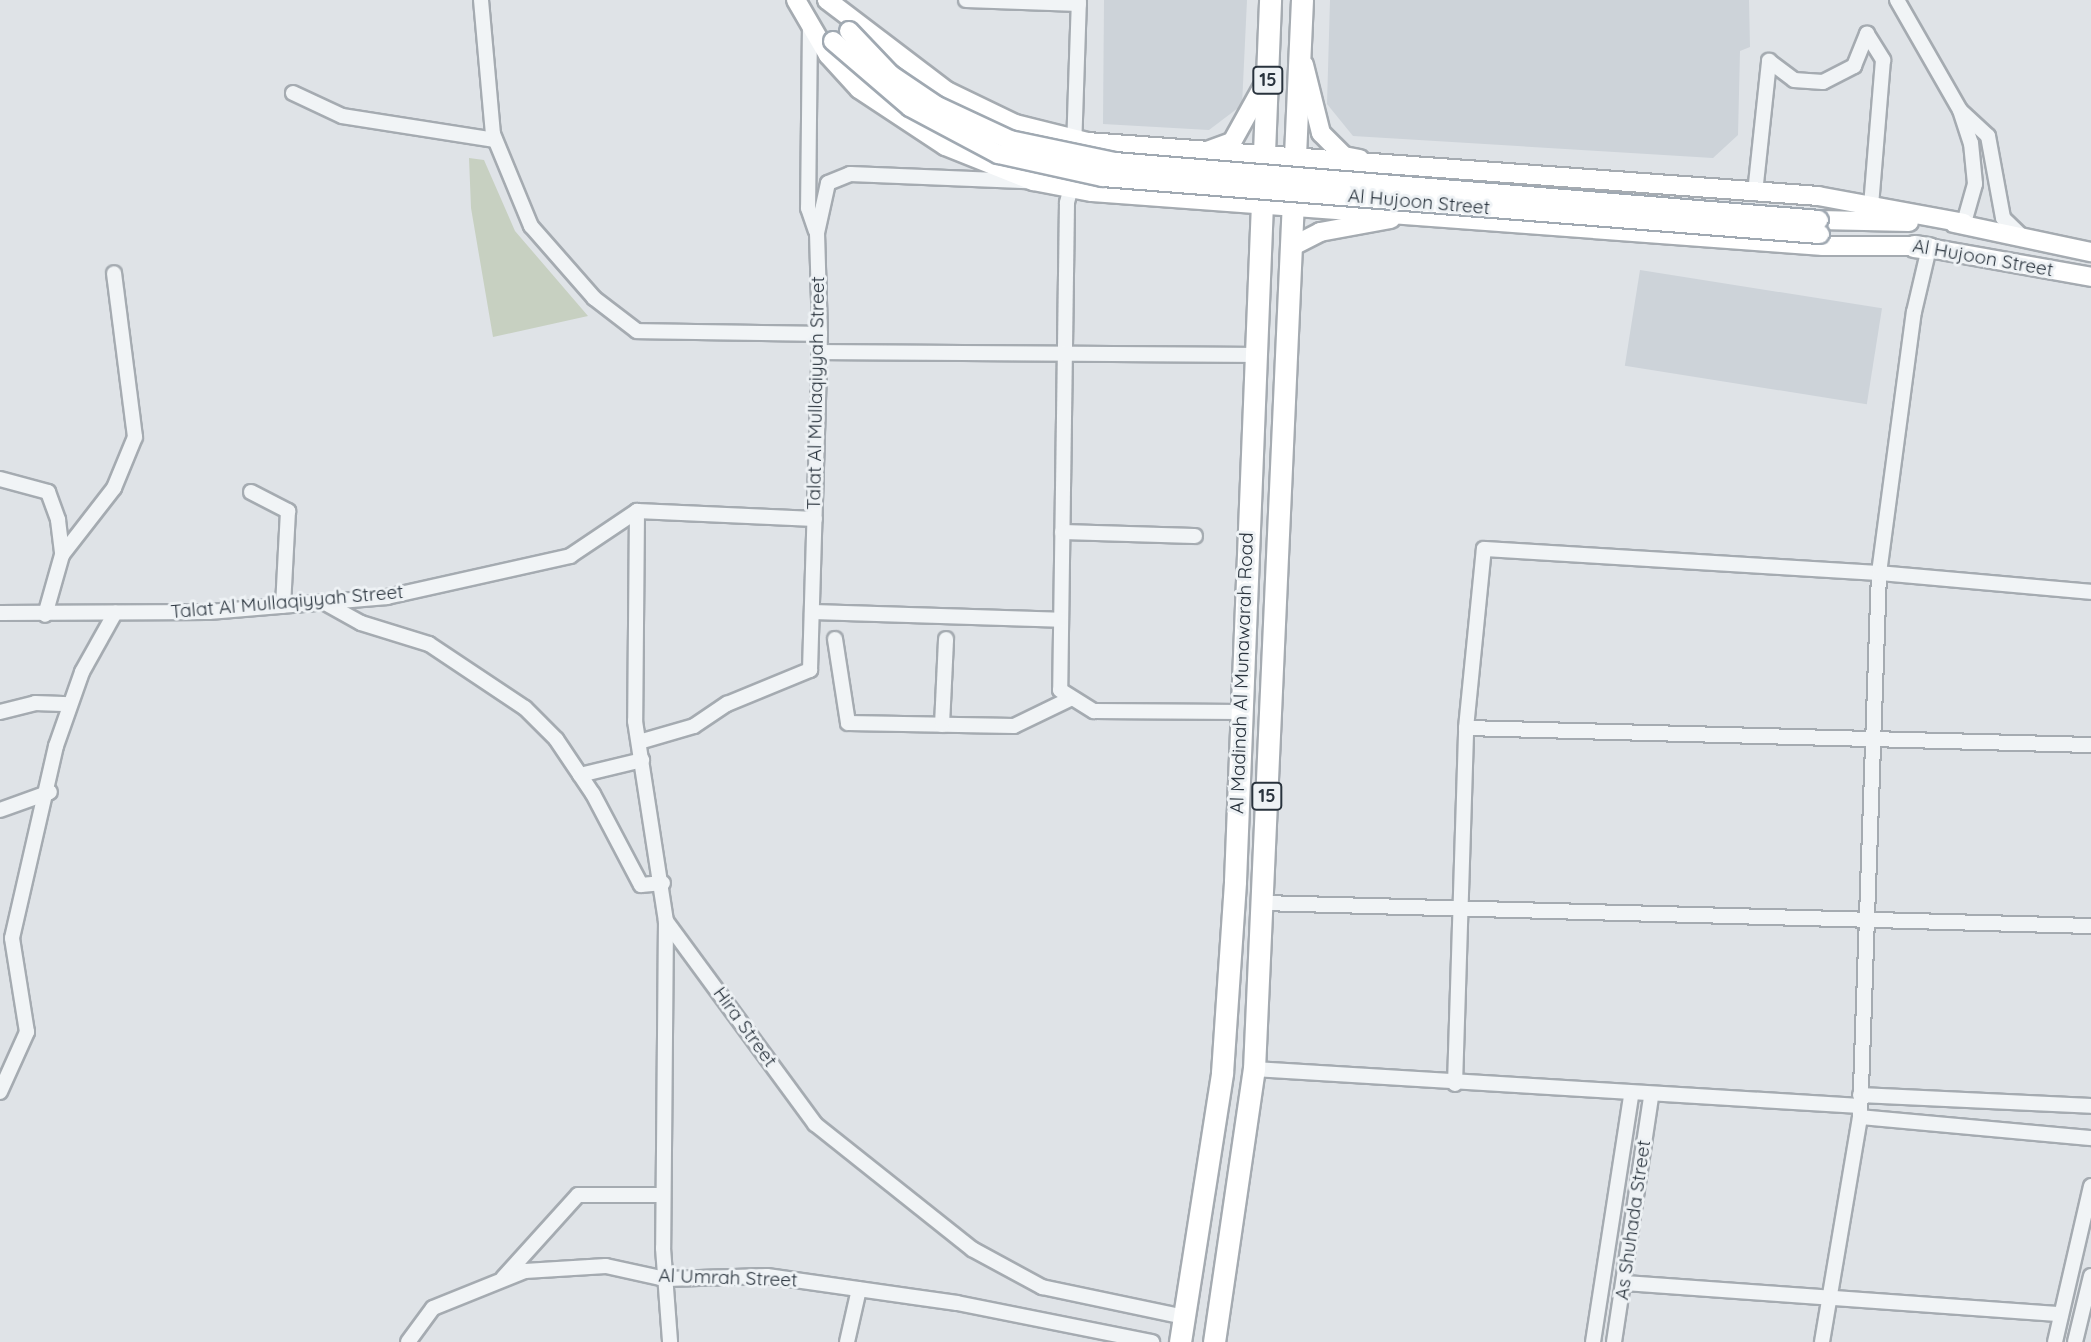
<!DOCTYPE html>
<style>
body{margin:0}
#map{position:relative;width:2091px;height:1342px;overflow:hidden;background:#dfe3e7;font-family:Quicksand,sans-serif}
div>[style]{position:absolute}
.built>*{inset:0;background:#cdd3d9;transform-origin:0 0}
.green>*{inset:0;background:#c7d0c1}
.roads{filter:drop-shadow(2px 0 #a5abb1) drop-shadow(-2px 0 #a5abb1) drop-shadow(0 2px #a5abb1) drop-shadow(0 -2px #a5abb1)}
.minor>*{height:14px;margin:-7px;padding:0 7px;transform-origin:7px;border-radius:7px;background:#f1f4f6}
.major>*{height:18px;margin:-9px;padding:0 9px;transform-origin:9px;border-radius:9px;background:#fff}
.highway>*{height:21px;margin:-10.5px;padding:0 10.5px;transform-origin:10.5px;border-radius:10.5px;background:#fff}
.bridges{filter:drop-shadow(2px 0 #a0a9b2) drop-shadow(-2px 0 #a0a9b2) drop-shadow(0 2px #a0a9b2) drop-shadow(0 -2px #a0a9b2)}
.major-bridge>*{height:18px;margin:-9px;padding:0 9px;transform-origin:9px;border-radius:9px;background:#fff}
span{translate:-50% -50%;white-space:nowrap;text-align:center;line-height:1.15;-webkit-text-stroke:6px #eef2f5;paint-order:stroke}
.shield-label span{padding:2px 5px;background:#eef2f5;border:2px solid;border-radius:5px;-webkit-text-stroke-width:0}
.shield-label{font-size:18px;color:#29333d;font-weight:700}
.street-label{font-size:19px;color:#29333d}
</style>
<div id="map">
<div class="built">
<i style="clip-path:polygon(1104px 0,1247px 0,1242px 105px,1209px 130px,1103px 124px)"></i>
<i style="clip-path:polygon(1330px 0,1749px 0,1750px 47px,1740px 51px,1738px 135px,1713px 158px,1353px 136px,1327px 104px)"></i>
<i style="left:1640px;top:270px;width:245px;height:97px;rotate:9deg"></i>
</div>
<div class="green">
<i style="clip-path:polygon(469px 158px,484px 160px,515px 231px,588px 316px,493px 337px,471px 208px)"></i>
</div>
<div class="roads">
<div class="minor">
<i style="left:481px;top:0;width:135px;rotate:84.9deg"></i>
<i style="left:493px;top:134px;width:100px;rotate:67.6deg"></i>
<i style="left:531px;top:226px;width:96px;rotate:48.8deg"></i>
<i style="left:594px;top:298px;width:54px;rotate:37.5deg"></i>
<i style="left:637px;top:331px;width:183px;rotate:0.9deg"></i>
<i style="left:966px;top:0;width:113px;rotate:2deg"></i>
<i style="left:1897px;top:0;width:127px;rotate:60.2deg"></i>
<i style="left:1960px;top:110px;width:35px;rotate:72deg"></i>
<i style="left:1971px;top:143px;width:41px;rotate:84.4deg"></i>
<i style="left:1975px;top:184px;width:41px;rotate:105.8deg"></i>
<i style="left:810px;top:24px;width:184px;rotate:90.6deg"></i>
<i style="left:808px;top:208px;width:24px;rotate:71deg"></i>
<i style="left:1867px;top:34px;width:31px;rotate:58deg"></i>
<i style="left:1883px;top:60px;width:146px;rotate:94.7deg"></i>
<i style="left:1769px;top:61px;width:31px;rotate:37deg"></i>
<i style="left:1794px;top:80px;width:29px;rotate:4deg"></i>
<i style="left:1823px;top:82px;width:35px;rotate:-27deg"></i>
<i style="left:1854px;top:66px;width:35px;rotate:-68deg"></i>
<i style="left:293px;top:93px;width:54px;rotate:25.1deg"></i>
<i style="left:342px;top:116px;width:155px;rotate:8.9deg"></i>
<i style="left:1961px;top:111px;width:37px;rotate:43deg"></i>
<i style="left:1988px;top:136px;width:83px;rotate:79.6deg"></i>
<i style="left:2003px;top:218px;width:28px;rotate:44deg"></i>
<i style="left:1074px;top:149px;width:149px;rotate:-88.1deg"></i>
<i style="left:1073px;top:180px;width:24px;rotate:105deg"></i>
<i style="left:1067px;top:203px;width:487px;rotate:90.8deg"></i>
<i style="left:1060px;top:690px;width:40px;rotate:32deg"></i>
<i style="left:1094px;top:711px;width:146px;rotate:0.4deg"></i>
<i style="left:1755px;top:193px;width:133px;rotate:-83.9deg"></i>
<i style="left:820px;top:352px;width:435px;rotate:0.4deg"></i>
<i style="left:0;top:479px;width:50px;rotate:15.2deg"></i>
<i style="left:48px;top:492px;width:30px;rotate:70deg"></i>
<i style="left:58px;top:520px;width:35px;rotate:83deg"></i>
<i style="left:62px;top:555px;width:62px;rotate:105.8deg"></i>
<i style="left:251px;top:492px;width:42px;rotate:27.2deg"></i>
<i style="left:288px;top:511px;width:95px;rotate:93deg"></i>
<i style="left:637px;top:511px;width:210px;rotate:90.5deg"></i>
<i style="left:635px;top:721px;width:202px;rotate:81.2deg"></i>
<i style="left:666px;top:921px;width:252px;rotate:53.7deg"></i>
<i style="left:815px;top:1124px;width:201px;rotate:38.5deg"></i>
<i style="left:972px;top:1249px;width:80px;rotate:28.5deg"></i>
<i style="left:1042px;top:1287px;width:145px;rotate:11.9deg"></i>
<i style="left:1062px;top:532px;width:133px;rotate:1.7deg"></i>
<i style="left:62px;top:555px;width:85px;rotate:-52.2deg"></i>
<i style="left:114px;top:488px;width:55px;rotate:-67.6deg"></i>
<i style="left:135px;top:437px;width:165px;rotate:-97.3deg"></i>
<i style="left:325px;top:603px;width:41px;rotate:29.1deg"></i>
<i style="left:361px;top:623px;width:71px;rotate:17.2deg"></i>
<i style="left:429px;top:644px;width:115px;rotate:33.7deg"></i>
<i style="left:525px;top:708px;width:44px;rotate:45deg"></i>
<i style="left:556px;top:739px;width:66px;rotate:56.1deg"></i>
<i style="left:593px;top:794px;width:103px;rotate:62.2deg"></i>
<i style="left:641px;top:885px;width:22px;rotate:-5deg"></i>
<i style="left:812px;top:612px;width:249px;rotate:1.8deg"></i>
<i style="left:0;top:613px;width:209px;rotate:-0.3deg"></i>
<i style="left:209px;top:612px;width:179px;rotate:-4.8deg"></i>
<i style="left:387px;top:597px;width:188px;rotate:-12.6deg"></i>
<i style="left:570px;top:556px;width:81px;rotate:-33.9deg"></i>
<i style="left:637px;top:511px;width:178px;rotate:2.6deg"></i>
<i style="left:835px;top:639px;width:85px;rotate:81.2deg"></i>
<i style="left:848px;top:723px;width:166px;rotate:1deg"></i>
<i style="left:1014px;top:726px;width:64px;rotate:-25.8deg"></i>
<i style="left:0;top:712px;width:36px;rotate:-14deg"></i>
<i style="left:35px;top:703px;width:35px;rotate:2deg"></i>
<i style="left:942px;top:725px;width:86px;rotate:-87.3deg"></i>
<i style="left:1466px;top:728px;width:625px;rotate:1.56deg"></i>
<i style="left:639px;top:742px;width:57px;rotate:-16.2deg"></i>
<i style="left:694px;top:726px;width:40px;rotate:-34deg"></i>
<i style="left:727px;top:704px;width:90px;rotate:-22.3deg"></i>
<i style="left:810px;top:670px;width:336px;rotate:-88.3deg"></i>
<i style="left:820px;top:334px;width:101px;rotate:-91.7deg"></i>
<i style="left:817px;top:233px;width:51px;rotate:-77.6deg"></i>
<i style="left:828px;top:183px;width:24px;rotate:-22deg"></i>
<i style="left:850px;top:174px;width:178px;rotate:2.3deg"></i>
<i style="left:580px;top:775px;width:64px;rotate:-13.6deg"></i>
<i style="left:0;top:810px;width:53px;rotate:-19.8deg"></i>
<i style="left:1262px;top:903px;width:829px;rotate:1.59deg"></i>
<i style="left:666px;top:921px;width:327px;rotate:90.5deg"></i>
<i style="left:663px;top:1248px;width:94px;rotate:85.7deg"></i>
<i style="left:1254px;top:1069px;width:607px;rotate:3.49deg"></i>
<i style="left:1455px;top:1084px;width:356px;rotate:-88.2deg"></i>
<i style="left:1466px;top:728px;width:180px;rotate:-84.3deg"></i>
<i style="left:1484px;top:549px;width:396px;rotate:3.5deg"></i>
<i style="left:1879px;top:573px;width:263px;rotate:-82.4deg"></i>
<i style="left:1914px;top:312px;width:66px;rotate:-76.8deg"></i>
<i style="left:0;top:1092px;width:66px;rotate:-65.8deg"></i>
<i style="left:27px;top:1032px;width:95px;rotate:-99.1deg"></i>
<i style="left:12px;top:938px;width:197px;rotate:-77.1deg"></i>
<i style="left:56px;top:746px;width:78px;rotate:-70.6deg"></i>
<i style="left:82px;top:672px;width:68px;rotate:-60.8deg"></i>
<i style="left:1860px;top:1095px;width:231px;rotate:2.7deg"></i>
<i style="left:1860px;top:1117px;width:232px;rotate:5.2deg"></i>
<i style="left:503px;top:1278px;width:112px;rotate:-47.9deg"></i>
<i style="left:578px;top:1195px;width:85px"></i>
<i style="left:1625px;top:1283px;width:437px;rotate:4.1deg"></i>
<i style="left:408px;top:1342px;width:42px;rotate:-53.7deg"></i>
<i style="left:433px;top:1308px;width:99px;rotate:-21.9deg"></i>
<i style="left:525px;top:1271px;width:81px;rotate:-3.5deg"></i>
<i style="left:606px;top:1266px;width:60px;rotate:12.4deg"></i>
<i style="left:665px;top:1279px;width:102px;rotate:-1.7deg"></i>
<i style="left:767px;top:1276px;width:192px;rotate:8.1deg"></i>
<i style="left:957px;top:1303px;width:199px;rotate:11.3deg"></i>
<i style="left:847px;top:1342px;width:54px;rotate:-77.2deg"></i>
<i style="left:1593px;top:1342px;width:249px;rotate:-81.2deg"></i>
<i style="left:1614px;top:1342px;width:247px;rotate:-81.4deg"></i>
<i style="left:1822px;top:1342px;width:228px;rotate:-80.4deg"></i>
<i style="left:1860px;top:1117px;width:544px;rotate:-88deg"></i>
<i style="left:1879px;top:573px;width:213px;rotate:5.1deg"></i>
<i style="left:2055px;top:1342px;width:160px;rotate:-77deg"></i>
<i style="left:2075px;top:1342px;width:68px;rotate:-76.4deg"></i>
</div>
<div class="major">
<i style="left:796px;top:0;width:64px;rotate:59.8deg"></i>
<i style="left:828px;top:55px;width:46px;rotate:47.6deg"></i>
<i style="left:859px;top:89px;width:103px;rotate:33.5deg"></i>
<i style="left:945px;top:146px;width:95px;rotate:21.7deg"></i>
<i style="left:1033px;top:181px;width:60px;rotate:10.6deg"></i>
<i style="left:1092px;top:192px;width:733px;rotate:4.22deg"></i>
<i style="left:1823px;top:246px;width:91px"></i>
<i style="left:827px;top:0;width:151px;rotate:37.2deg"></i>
<i style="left:947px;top:91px;width:76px;rotate:25.9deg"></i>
<i style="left:1015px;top:124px;width:74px;rotate:14deg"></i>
<i style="left:1087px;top:142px;width:733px;rotate:4.22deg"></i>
<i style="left:1818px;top:196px;width:148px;rotate:10.5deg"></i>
<i style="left:1304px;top:65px;width:70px;rotate:76deg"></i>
<i style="left:1321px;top:133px;width:33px;rotate:45deg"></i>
<i style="left:1344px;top:156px;width:16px;rotate:11deg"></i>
<i style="left:1207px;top:151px;width:27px;rotate:-20deg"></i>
<i style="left:1232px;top:142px;width:64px;rotate:-61deg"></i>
<i style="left:1819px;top:220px;width:90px;rotate:1.3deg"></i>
<i style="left:1954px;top:223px;width:140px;rotate:12deg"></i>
<i style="left:1291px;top:247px;width:33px;rotate:-27deg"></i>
<i style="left:1320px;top:232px;width:72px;rotate:-10.4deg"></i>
<i style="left:1929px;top:248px;width:165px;rotate:10.1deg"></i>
</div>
<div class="highway">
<i style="left:1914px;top:246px;width:15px;rotate:8deg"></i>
<i style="left:1180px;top:1342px;width:272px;rotate:-81.1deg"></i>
<i style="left:1222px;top:1073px;width:192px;rotate:-86.1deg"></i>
<i style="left:1235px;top:881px;width:882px;rotate:-87.72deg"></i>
<i style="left:1214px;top:1342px;width:276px;rotate:-81.7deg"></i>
<i style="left:1254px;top:1069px;width:1070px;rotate:-87.43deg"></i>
</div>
</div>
<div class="bridges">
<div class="major-bridge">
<i style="left:849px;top:31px;width:61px;rotate:46.3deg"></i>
<i style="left:891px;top:75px;width:55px;rotate:34deg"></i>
<i style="left:937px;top:106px;width:81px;rotate:25deg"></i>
<i style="left:1010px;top:140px;width:106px;rotate:11.9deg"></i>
<i style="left:1114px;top:162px;width:707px;rotate:4.7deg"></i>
<i style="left:833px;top:41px;width:101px;rotate:40.6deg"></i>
<i style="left:910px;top:107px;width:100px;rotate:28.1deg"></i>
<i style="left:998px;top:154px;width:107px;rotate:12.4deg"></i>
<i style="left:1103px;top:177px;width:719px;rotate:4.55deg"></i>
</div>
</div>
<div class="shield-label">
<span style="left:1268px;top:80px">15</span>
<span style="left:1267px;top:796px">15</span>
</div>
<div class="street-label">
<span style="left:1419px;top:202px;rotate:5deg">Al Hujoon Street</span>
<span style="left:1983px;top:258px;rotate:10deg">Al Hujoon Street</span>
<span style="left:816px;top:393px;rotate:-89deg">Talat Al Mullaqiyyah Street</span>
<span style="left:287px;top:602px;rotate:-5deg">Talat Al Mullaqiyyah Street</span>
<span style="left:1242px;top:673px;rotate:-88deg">Al Madinah Al Munawarah Road</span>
<span style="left:745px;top:1027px;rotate:54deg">Hira Street</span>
<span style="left:1633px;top:1220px;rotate:-82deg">As Shuhada Street</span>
<span style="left:728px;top:1278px;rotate:2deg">Al Umrah Street</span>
</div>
</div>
